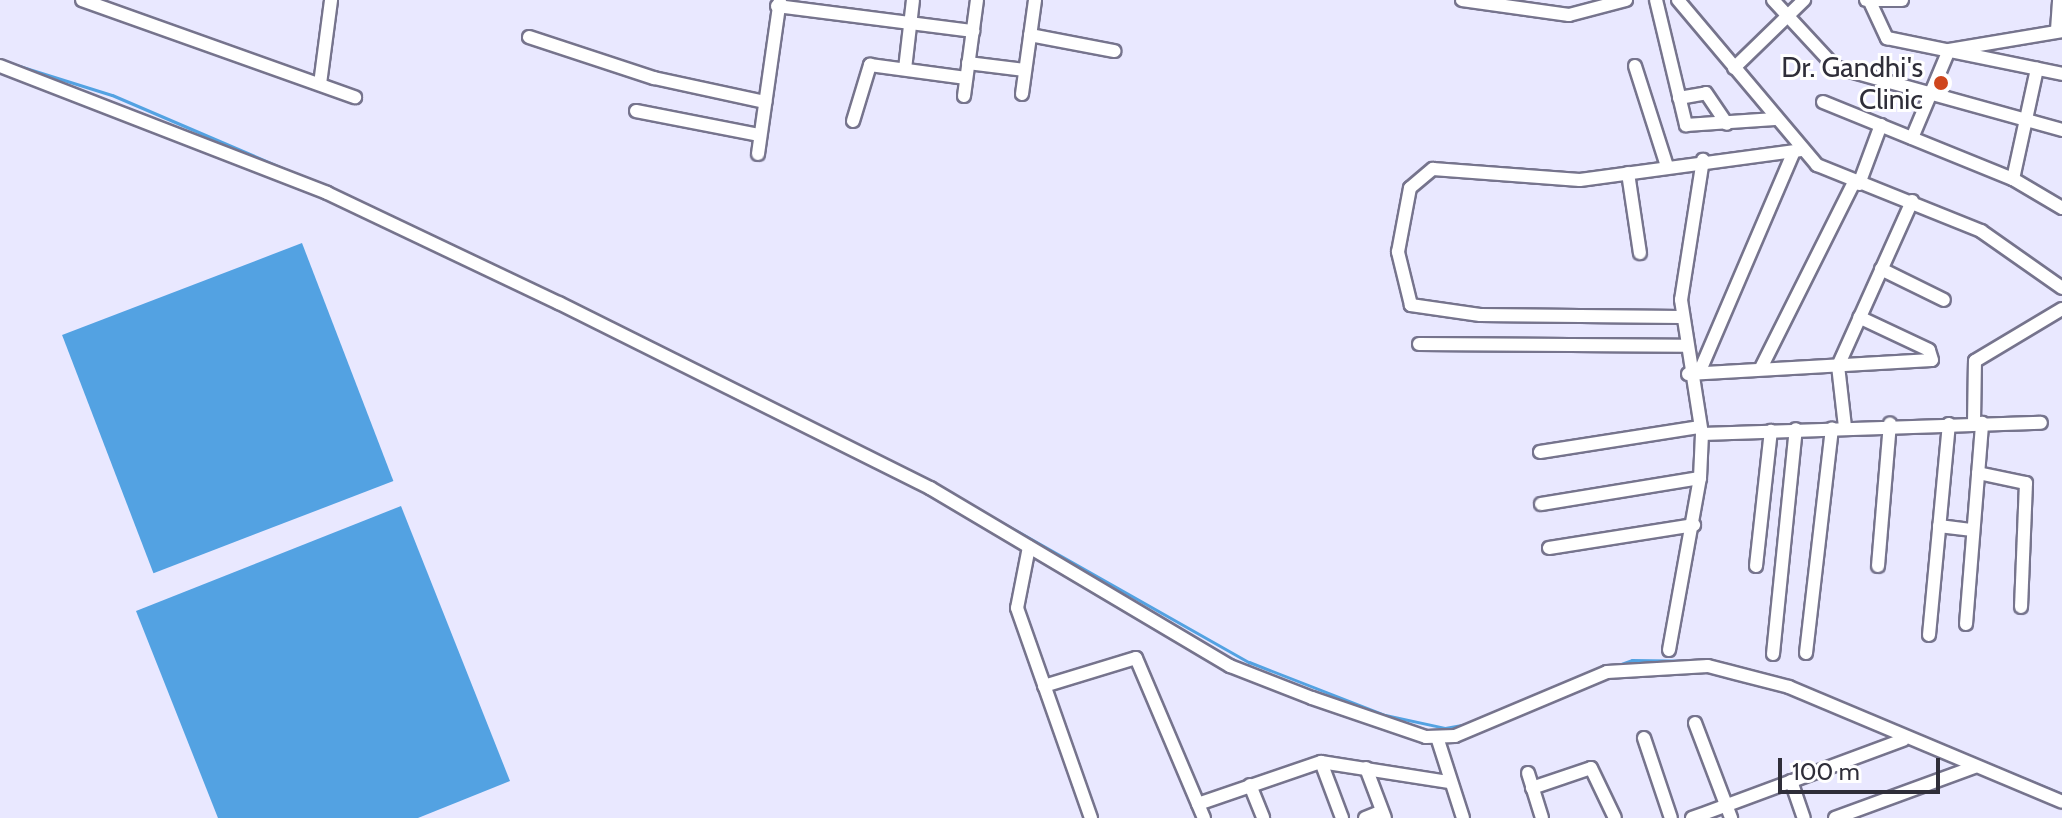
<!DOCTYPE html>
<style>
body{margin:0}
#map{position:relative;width:2062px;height:818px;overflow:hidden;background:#e9e8ff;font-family:Cabin,sans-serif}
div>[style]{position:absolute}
.water>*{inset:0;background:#53a2e2;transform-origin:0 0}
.stream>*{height:3px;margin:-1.5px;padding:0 1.5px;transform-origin:1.5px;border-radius:1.5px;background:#53a2e2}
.roads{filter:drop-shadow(2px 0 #76748d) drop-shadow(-2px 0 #76748d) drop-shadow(0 2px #76748d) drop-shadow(0 -2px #76748d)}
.minor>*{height:12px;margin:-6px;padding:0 6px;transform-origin:6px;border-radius:6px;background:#fff}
.dots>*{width:22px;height:22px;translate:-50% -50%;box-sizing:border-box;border:4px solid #fff;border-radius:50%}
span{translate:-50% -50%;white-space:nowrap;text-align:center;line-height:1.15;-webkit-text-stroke:6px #fff;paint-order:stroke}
.poi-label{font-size:28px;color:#2f2e39}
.right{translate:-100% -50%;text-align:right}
.scale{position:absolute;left:1778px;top:758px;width:162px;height:36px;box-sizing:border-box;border:4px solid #2f2e39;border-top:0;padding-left:10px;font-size:24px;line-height:28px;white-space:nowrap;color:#2f2e39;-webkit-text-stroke:6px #fff;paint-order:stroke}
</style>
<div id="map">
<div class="water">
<i style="left:302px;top:243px;width:255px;height:257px;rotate:69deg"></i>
<i style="clip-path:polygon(401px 506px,510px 781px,418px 818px,218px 818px,136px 611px)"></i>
</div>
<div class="stream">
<i style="left:0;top:60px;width:117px;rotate:17.4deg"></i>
<i style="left:112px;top:95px;width:226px;rotate:23.2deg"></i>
<i style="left:338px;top:192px;width:229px;rotate:25.3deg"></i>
<i style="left:609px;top:321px;width:352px;rotate:26.6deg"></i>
<i style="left:955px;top:496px;width:338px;rotate:29.5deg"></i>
<i style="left:1249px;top:662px;width:146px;rotate:21.3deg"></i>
<i style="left:1385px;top:715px;width:61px;rotate:12.2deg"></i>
<i style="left:1445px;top:728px;width:27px;rotate:-10deg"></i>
<i style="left:1726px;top:665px;width:64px;rotate:14.5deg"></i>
<i style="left:1541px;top:693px;width:97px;rotate:-19.9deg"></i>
<i style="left:1632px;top:660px;width:71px;rotate:0.8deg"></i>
<i style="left:1847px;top:705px;width:233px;rotate:22.5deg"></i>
</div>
<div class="roads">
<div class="minor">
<i style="left:82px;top:0;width:290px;rotate:19.6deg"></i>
<i style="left:1462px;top:0;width:108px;rotate:8deg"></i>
<i style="left:1569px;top:15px;width:59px;rotate:-14.7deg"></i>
<i style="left:1656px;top:0;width:129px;rotate:76.5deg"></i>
<i style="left:1686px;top:125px;width:89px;rotate:-3.9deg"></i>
<i style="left:1678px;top:0;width:216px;rotate:49.9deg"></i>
<i style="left:1817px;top:165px;width:177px;rotate:21.9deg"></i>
<i style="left:1981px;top:231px;width:99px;rotate:35.1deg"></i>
<i style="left:1773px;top:0;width:91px;rotate:47.2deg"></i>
<i style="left:1835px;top:67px;width:236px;rotate:15.5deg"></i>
<i style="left:1866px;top:0;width:36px"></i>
<i style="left:1871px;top:4px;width:38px;rotate:65deg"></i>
<i style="left:1887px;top:38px;width:179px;rotate:11.6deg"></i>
<i style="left:777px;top:6px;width:198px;rotate:7.3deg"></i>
<i style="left:2057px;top:30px;width:30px;rotate:-86deg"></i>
<i style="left:1030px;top:35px;width:86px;rotate:10.8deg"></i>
<i style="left:529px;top:37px;width:132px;rotate:18.2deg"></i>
<i style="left:654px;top:78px;width:114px;rotate:12.2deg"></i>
<i style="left:968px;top:63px;width:57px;rotate:7deg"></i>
<i style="left:0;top:66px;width:351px;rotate:21.2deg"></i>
<i style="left:327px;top:193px;width:257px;rotate:25.4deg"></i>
<i style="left:559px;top:303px;width:415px;rotate:26.5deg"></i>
<i style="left:930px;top:488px;width:349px;rotate:30.7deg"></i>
<i style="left:1230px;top:666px;width:88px;rotate:21.3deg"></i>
<i style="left:1312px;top:698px;width:120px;rotate:18.9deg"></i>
<i style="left:1426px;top:737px;width:29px;rotate:-2deg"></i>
<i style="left:1455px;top:736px;width:165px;rotate:-22.8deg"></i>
<i style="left:1607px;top:672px;width:101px;rotate:-3.4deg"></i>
<i style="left:1708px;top:666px;width:84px;rotate:14.5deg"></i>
<i style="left:1789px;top:687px;width:296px;rotate:22.8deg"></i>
<i style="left:1635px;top:66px;width:105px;rotate:72.3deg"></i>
<i style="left:1734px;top:68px;width:98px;rotate:-44.2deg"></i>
<i style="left:905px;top:69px;width:69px;rotate:-83.4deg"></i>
<i style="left:320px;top:84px;width:85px;rotate:-82.5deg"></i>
<i style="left:1022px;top:94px;width:95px;rotate:-82.1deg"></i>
<i style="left:964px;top:96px;width:97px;rotate:-82.3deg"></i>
<i style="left:1679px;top:98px;width:27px;rotate:-10deg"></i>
<i style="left:1706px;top:93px;width:37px;rotate:56deg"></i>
<i style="left:1823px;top:102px;width:205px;rotate:22.1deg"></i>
<i style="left:2013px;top:179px;width:57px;rotate:30.6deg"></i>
<i style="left:636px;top:111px;width:126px;rotate:11deg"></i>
<i style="left:853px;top:121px;width:59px;rotate:-73.1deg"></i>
<i style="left:870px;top:65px;width:97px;rotate:7.7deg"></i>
<i style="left:1912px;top:138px;width:95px;rotate:-67.2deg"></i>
<i style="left:1949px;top:50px;width:115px;rotate:-9.5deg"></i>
<i style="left:758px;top:154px;width:156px;rotate:-81.9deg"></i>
<i style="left:1628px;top:173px;width:81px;rotate:81.5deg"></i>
<i style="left:2013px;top:179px;width:113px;rotate:-77.7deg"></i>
<i style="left:1859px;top:184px;width:63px;rotate:-69.6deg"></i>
<i style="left:1881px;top:269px;width:70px;rotate:26.2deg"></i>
<i style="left:1681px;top:317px;width:201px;rotate:-179.4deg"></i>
<i style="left:1480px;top:315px;width:70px;rotate:-171.8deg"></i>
<i style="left:1411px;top:305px;width:55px;rotate:-103.8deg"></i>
<i style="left:1398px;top:252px;width:65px;rotate:-79.4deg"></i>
<i style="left:1410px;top:188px;width:30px;rotate:-40deg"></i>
<i style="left:1433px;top:169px;width:147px;rotate:4.3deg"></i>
<i style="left:1580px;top:180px;width:223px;rotate:-7.7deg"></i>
<i style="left:1419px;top:344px;width:265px;rotate:0.4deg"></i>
<i style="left:1761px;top:368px;width:208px;rotate:-63.4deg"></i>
<i style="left:1699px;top:373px;width:241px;rotate:-66.8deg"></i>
<i style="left:1688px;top:374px;width:244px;rotate:-3.3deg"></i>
<i style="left:1932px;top:360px;width:10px;rotate:-107deg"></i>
<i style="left:1929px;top:350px;width:77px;rotate:-154.8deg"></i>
<i style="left:1974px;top:423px;width:62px;rotate:-89.1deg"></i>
<i style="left:1975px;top:361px;width:101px;rotate:-30.9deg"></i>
<i style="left:1845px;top:427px;width:61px;rotate:-96.5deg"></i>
<i style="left:1838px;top:366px;width:181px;rotate:-65.8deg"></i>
<i style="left:1702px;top:434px;width:339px;rotate:-1.9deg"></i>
<i style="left:1540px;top:452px;width:162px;rotate:-8.9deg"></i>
<i style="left:1978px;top:473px;width:49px;rotate:11.8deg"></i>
<i style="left:2026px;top:483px;width:124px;rotate:92.3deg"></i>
<i style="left:1541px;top:504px;width:161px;rotate:-9.3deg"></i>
<i style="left:1939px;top:526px;width:34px;rotate:7deg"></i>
<i style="left:1029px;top:547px;width:62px;rotate:101.1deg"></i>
<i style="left:1017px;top:608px;width:223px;rotate:70.6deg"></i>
<i style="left:1549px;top:548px;width:147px;rotate:-9deg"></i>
<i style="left:1756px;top:566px;width:136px;rotate:-83.7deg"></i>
<i style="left:1878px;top:566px;width:143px;rotate:-85.2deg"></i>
<i style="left:1966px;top:624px;width:202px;rotate:-85.4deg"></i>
<i style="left:1929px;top:635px;width:212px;rotate:-84.6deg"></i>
<i style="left:1669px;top:650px;width:175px;rotate:-79.8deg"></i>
<i style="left:1700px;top:478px;width:44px;rotate:-87.4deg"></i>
<i style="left:1702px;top:434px;width:136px;rotate:-98.9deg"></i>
<i style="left:1681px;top:300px;width:142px;rotate:-81.1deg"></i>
<i style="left:1806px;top:653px;width:226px;rotate:-83.4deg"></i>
<i style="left:1773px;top:654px;width:226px;rotate:-84.2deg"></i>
<i style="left:1044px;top:686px;width:96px;rotate:-16.9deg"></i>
<i style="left:1136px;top:658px;width:174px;rotate:67deg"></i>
<i style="left:1695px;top:723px;width:102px;rotate:69.2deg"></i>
<i style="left:1437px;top:737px;width:85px;rotate:72.2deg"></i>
<i style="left:1644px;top:738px;width:84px;rotate:71.4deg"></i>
<i style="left:1321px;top:762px;width:60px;rotate:69.4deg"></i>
<i style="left:1366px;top:768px;width:53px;rotate:69.2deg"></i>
<i style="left:1528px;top:773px;width:47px;rotate:72.7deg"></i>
<i style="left:1791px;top:781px;width:39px;rotate:71deg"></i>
<i style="left:1250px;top:785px;width:35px;rotate:68deg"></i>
<i style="left:1532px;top:788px;width:62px;rotate:-18.7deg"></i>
<i style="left:1591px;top:768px;width:55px;rotate:64.4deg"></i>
<i style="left:1198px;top:804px;width:130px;rotate:-18.9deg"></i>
<i style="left:1321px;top:762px;width:130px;rotate:8.9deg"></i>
<i style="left:1365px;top:818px;width:18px;rotate:-22deg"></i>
<i style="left:1692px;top:818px;width:225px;rotate:-20.3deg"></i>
<i style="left:1835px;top:818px;width:148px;rotate:-20.1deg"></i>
</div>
</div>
<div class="dots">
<i style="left:1941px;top:83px;background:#cf461d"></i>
</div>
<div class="poi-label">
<span class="right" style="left:1923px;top:83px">Dr. Gandhi's<br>Clinic</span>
</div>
<div class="scale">100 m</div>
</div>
